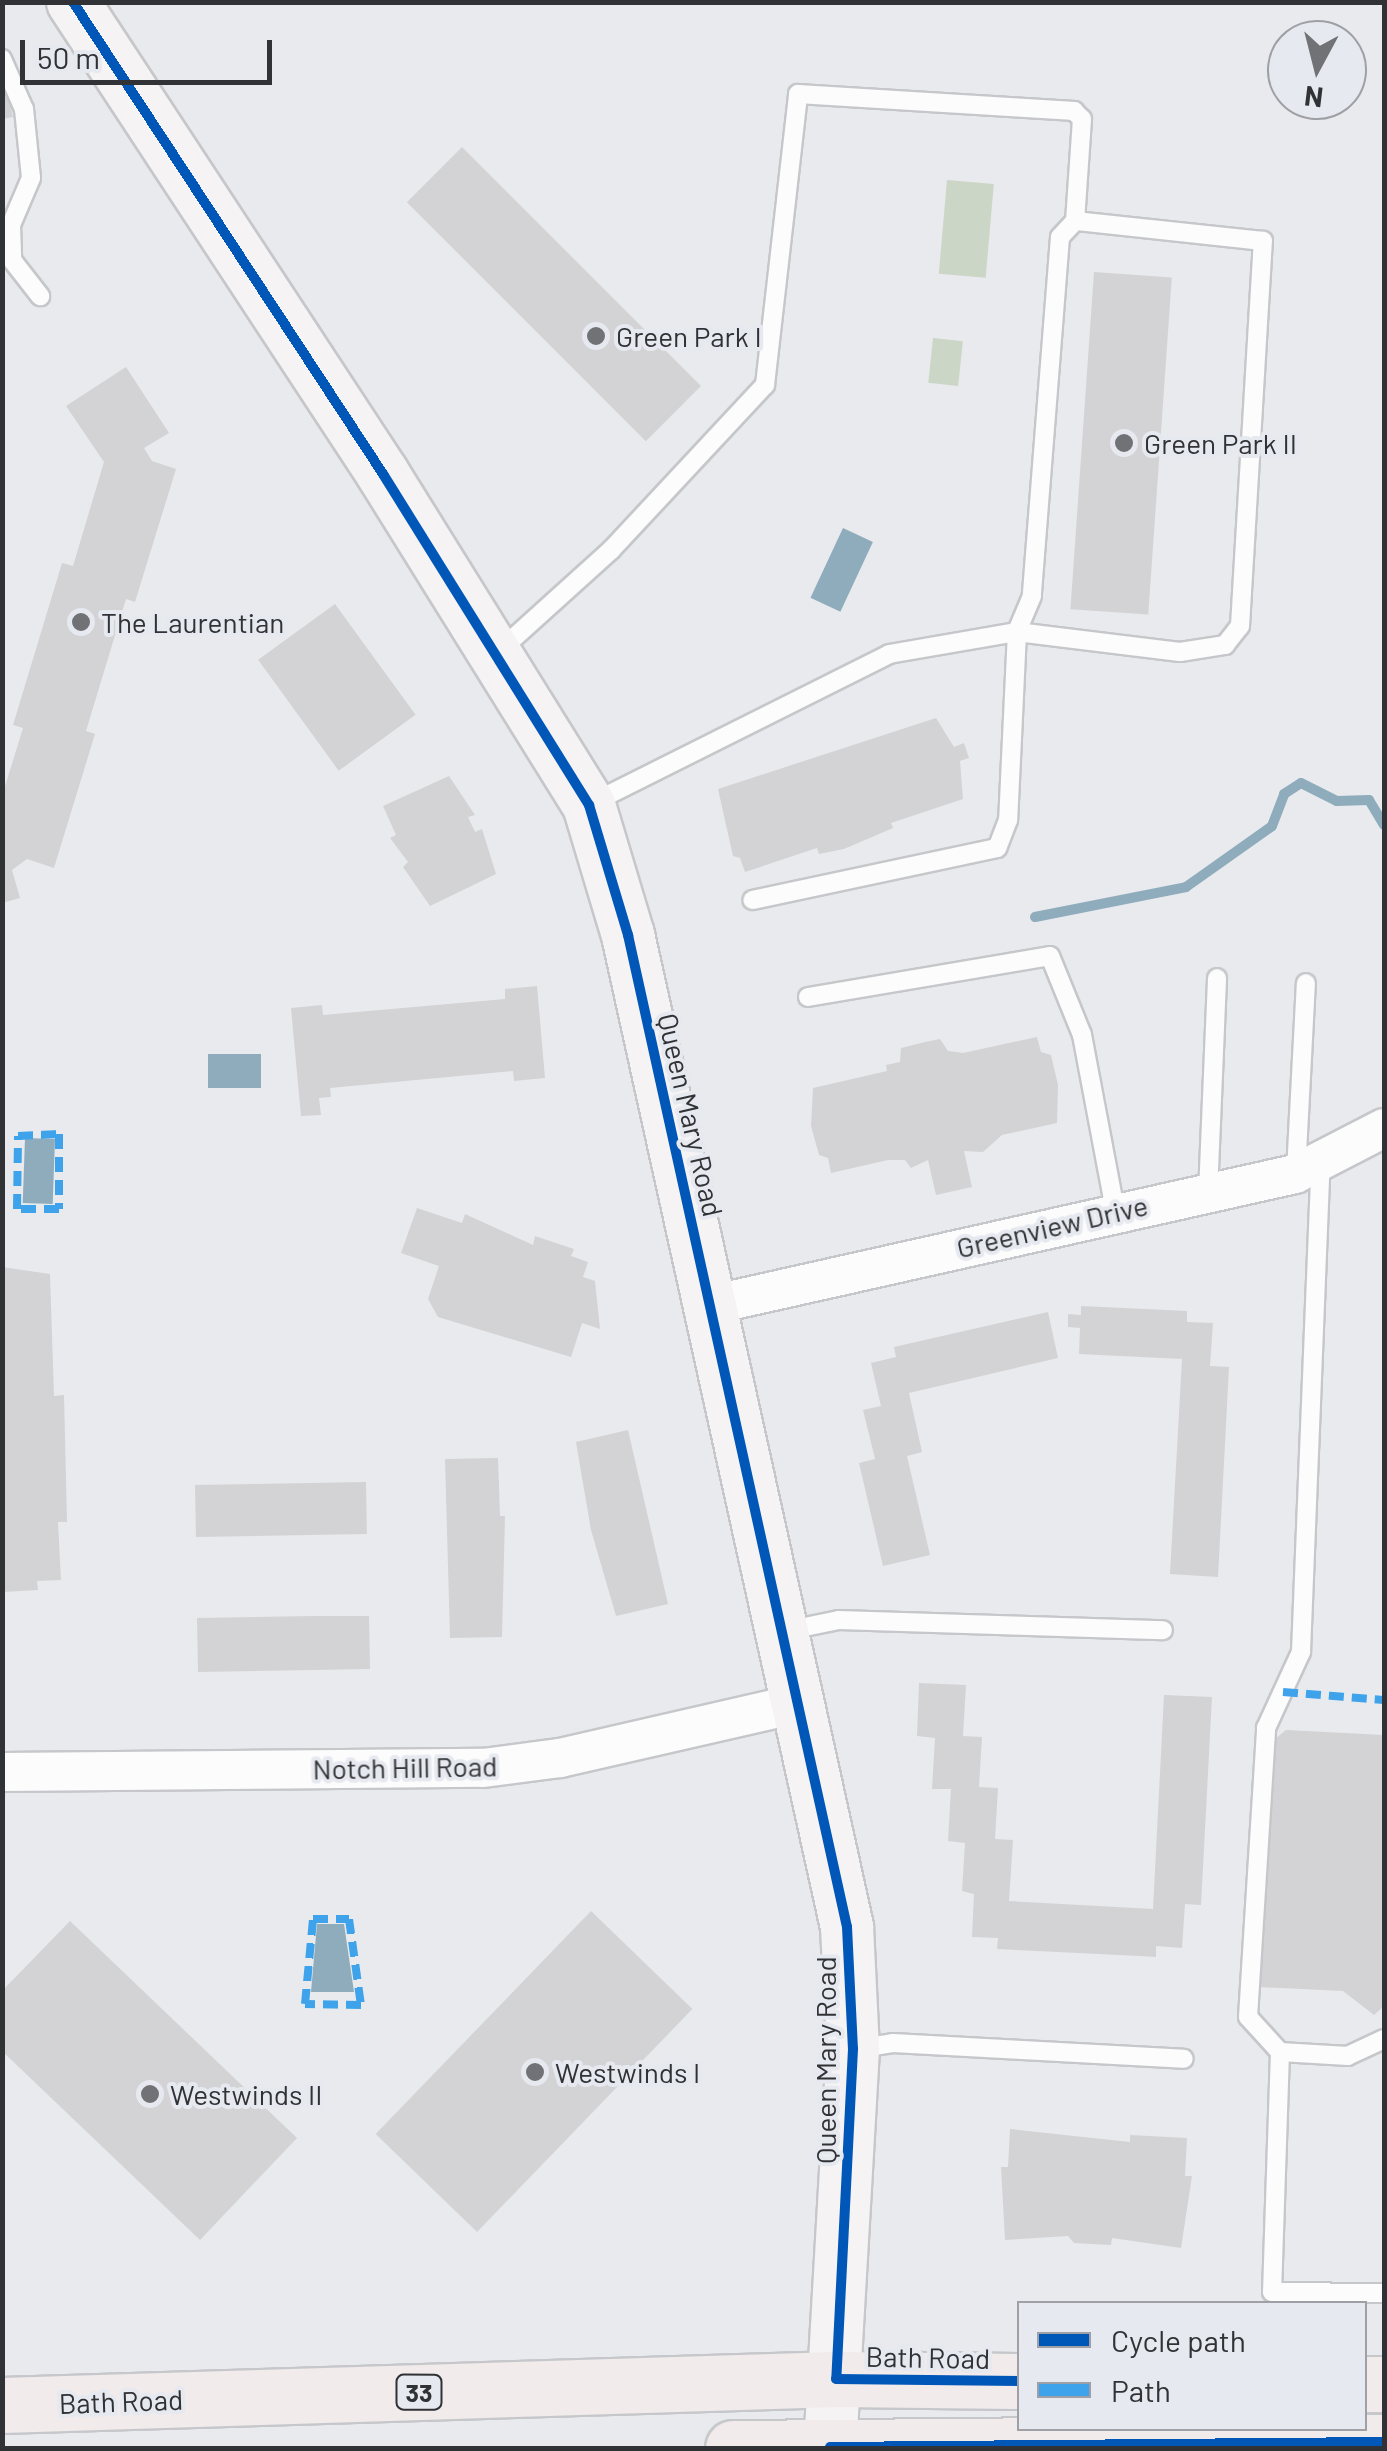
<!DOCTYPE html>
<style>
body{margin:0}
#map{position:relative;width:1387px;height:2451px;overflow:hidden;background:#e8eaed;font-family:Barlow,sans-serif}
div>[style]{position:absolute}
.green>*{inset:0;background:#ccd6c6;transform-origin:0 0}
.water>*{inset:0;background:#8facbd;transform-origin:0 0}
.stream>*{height:10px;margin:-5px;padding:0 5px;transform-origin:5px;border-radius:5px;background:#8facbd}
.building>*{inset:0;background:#d3d3d5;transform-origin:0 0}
.roads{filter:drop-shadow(2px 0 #c6c7ca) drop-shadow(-2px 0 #c6c7ca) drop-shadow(0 2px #c6c7ca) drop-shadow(0 -2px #c6c7ca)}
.lane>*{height:18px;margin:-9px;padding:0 9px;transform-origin:9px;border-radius:9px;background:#fcfcfc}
.street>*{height:38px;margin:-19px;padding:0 19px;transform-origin:19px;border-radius:19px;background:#fcfcfc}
.secondary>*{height:52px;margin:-26px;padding:0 26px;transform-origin:26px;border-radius:26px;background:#f6f3f4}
.primary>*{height:55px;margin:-27.5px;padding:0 27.5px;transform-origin:27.5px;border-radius:27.5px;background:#f1ebec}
.quiet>*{height:8px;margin-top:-4px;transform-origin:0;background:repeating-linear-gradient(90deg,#3ea3eb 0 15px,transparent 0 23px)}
.cycleway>*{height:10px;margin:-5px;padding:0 5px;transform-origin:5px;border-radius:5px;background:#0057b8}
.dots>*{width:28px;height:28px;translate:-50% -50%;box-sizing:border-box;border:5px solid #e6e9ef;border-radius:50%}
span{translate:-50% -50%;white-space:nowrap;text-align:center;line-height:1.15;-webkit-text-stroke:8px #e6e9ef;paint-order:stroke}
.shield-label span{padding:2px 8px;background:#e6e9ef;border:2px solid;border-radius:8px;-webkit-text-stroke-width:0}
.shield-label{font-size:25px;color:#313235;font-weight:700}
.poi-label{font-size:28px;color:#313235}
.left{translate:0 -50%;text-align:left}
.street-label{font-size:28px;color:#313235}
.frame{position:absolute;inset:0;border:5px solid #313235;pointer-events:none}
.legend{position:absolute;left:1017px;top:2301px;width:350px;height:130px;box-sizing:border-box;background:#e6e9ef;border:2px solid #9ea0a5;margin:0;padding:12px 18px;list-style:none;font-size:30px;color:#313235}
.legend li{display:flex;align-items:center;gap:20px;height:50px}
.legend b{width:50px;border:2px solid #9ea0a5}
.north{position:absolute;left:1267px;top:20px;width:100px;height:100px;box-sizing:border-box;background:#e6e9ef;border:2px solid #9ea0a5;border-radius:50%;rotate:187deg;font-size:28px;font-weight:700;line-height:40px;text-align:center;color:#313235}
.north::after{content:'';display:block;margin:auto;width:35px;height:45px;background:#717275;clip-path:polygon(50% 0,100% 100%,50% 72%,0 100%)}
.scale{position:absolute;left:20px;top:40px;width:252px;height:45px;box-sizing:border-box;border:5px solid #313235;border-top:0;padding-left:12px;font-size:30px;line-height:35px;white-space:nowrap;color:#313235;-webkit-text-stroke:8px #e6e9ef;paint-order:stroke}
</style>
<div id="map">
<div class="green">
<i style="left:947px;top:180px;width:47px;height:94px;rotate:5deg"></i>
<i style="left:933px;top:338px;width:30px;height:45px;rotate:6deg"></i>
</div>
<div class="water">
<i style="left:843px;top:528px;width:33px;height:77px;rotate:25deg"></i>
<i style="left:208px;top:1054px;width:53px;height:34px"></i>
<i style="left:25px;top:1138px;width:30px;height:65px;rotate:2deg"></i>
<i style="clip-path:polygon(317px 1924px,344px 1924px,354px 1992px,311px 1992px)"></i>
</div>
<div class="stream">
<i style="left:1035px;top:917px;width:154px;rotate:-11.2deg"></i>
<i style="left:1186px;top:887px;width:105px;rotate:-35.3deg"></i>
<i style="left:1272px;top:826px;width:34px;rotate:-69deg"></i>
<i style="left:1284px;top:794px;width:20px;rotate:-33deg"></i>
<i style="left:1301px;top:783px;width:40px;rotate:26.6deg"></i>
<i style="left:1337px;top:801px;width:32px;rotate:-2deg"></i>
<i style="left:1369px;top:800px;width:29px;rotate:59deg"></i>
</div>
<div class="building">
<i style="clip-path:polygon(7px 92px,13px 117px,2px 119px,2px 93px)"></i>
<i style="left:462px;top:147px;width:338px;height:78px;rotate:45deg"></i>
<i style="left:1094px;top:272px;width:78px;height:338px;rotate:4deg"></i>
<i style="clip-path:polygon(126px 367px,169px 433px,144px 448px,152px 461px,176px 469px,135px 602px,126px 599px,86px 731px,95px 734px,54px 868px,27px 859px,12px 870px,20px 898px,2px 903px,2px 796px,23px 728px,13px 725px,62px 563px,73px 566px,104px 462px,66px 406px)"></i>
<i style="left:335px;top:604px;width:137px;height:95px;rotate:54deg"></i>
<i style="clip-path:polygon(936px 718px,954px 747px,964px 743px,969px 758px,960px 761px,963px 799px,891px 823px,893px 828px,844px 849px,819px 854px,817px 848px,745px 872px,740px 858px,733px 856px,718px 789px)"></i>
<i style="clip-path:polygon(449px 776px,475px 815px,468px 817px,475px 832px,482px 829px,496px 874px,430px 906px,403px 867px,408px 862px,390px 838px,396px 835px,383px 806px)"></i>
<i style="clip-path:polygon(537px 986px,545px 1078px,514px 1081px,513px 1071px,330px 1088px,331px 1097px,319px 1098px,321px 1115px,301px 1116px,291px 1008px,322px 1005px,323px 1015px,505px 999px,505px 989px)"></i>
<i style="clip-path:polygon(1037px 1037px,1041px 1052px,1051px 1055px,1058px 1085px,1057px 1123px,1002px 1135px,983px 1152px,964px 1151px,972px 1187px,936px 1195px,928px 1160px,911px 1168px,905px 1160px,888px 1160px,831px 1173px,828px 1158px,819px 1155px,811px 1126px,813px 1088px,887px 1071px,886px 1065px,900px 1062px,901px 1048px,925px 1042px,940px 1039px,948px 1051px,963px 1053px)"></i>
<i style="clip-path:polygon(417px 1208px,462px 1223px,465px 1214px,533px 1245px,535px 1236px,574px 1249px,571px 1256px,588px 1262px,583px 1277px,595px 1281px,600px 1329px,582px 1323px,571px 1357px,438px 1317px,428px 1299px,439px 1266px,401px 1253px)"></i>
<i style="clip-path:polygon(2px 1267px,50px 1274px,54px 1396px,64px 1395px,67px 1522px,58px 1522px,61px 1580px,37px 1581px,38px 1590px,3px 1592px)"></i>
<i style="clip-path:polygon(1081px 1306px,1187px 1311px,1187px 1322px,1213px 1323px,1210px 1366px,1229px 1367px,1218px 1577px,1170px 1574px,1182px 1359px,1079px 1354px,1080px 1328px,1068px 1327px,1068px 1314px,1081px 1315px)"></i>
<i style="clip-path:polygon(1048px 1312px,1058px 1358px,909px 1393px,922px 1452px,907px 1456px,930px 1555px,883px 1566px,859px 1463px,875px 1459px,863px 1410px,881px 1406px,871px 1363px,896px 1357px,894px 1347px)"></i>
<i style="clip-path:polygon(628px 1430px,668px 1604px,616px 1616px,591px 1530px,576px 1442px)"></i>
<i style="clip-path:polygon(498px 1458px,500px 1516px,505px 1516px,502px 1637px,450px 1638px,445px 1459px)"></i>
<i style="left:366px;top:1482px;width:52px;height:171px;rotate:89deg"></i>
<i style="clip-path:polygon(313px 1616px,369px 1616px,370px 1669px,198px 1672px,197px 1618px)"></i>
<i style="clip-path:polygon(919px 1683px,966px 1685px,963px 1736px,982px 1737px,979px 1787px,998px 1788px,995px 1839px,1013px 1840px,1009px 1901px,1153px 1909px,1164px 1695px,1212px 1697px,1201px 1905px,1185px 1904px,1182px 1948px,1156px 1946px,1156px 1957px,1140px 1956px,997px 1949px,998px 1938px,972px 1937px,974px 1894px,962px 1891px,965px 1843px,948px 1841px,951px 1789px,932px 1789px,935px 1738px,917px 1736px)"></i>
<i style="clip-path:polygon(1286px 1730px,1384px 1735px,1384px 2006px,1374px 2015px,1343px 1991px,1257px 1987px,1269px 1744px)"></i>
<i style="left:591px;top:1911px;width:141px;height:310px;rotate:44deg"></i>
<i style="clip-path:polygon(70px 1921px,297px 2138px,200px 2240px,2px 2051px,2px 1991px)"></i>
<i style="clip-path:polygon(1010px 2129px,1130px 2142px,1130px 2135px,1187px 2138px,1185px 2176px,1192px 2176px,1181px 2248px,1112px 2238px,1111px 2245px,1074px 2243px,1068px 2236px,1005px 2240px,1001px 2167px,1008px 2167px)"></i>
</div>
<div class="roads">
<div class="lane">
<i style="left:2px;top:59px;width:55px;rotate:66.3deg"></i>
<i style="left:24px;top:109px;width:69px;rotate:84.2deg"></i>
<i style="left:31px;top:178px;width:51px;rotate:113.1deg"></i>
<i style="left:11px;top:225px;width:35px;rotate:88deg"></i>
<i style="left:12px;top:260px;width:46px;rotate:52.1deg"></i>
<i style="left:497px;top:653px;width:154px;rotate:-42.1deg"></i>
<i style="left:611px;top:550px;width:226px;rotate:-47deg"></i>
<i style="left:765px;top:385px;width:293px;rotate:-83.5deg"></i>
<i style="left:798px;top:94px;width:277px;rotate:3.5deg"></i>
<i style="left:1074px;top:111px;width:11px;rotate:45deg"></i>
<i style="left:1082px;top:119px;width:102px;rotate:93.9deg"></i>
<i style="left:594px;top:802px;width:330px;rotate:-26.6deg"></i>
<i style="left:889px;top:654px;width:130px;rotate:-9.8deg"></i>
<i style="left:1017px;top:632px;width:164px;rotate:7deg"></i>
<i style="left:1180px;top:652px;width:46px;rotate:-8.8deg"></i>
<i style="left:1225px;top:645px;width:24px;rotate:-52deg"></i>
<i style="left:1240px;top:626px;width:386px;rotate:-86.6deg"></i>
<i style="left:1263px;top:241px;width:189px;rotate:-173.9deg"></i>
<i style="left:1075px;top:221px;width:22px;rotate:133deg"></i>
<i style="left:1060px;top:237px;width:360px;rotate:94.5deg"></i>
<i style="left:1032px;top:596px;width:39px;rotate:113deg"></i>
<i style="left:1017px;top:632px;width:188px;rotate:92.7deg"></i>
<i style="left:1008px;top:820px;width:30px;rotate:111deg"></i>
<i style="left:997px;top:848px;width:250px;rotate:168deg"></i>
<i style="left:808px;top:997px;width:245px;rotate:-9.6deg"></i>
<i style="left:1050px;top:956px;width:85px;rotate:67.9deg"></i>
<i style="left:1082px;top:1035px;width:178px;rotate:79.3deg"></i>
<i style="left:1296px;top:1172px;width:189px;rotate:-87deg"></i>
<i style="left:1208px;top:1194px;width:216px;rotate:-87.6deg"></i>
<i style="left:785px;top:1631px;width:55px;rotate:-11.5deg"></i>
<i style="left:839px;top:1620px;width:324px;rotate:1.8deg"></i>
<i style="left:1384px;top:2039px;width:40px;rotate:155deg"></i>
<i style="left:1348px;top:2056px;width:68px;rotate:-176.6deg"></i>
<i style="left:1280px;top:2052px;width:240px;rotate:91.9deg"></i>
<i style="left:1272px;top:2292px;width:112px;rotate:0.5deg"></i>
<i style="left:855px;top:2049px;width:38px;rotate:-9deg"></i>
<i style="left:893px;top:2043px;width:291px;rotate:3.1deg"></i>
<i style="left:1280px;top:2052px;width:47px;rotate:-132.4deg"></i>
<i style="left:1248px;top:2017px;width:290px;rotate:-86.4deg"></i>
<i style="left:1266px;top:1728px;width:84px;rotate:-65.3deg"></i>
<i style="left:1301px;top:1652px;width:489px;rotate:-87.7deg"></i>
</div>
<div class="street">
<i style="left:711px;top:1305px;width:599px;rotate:-12.64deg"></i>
<i style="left:1295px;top:1174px;width:100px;rotate:-27.3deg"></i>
<i style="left:2px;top:1772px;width:481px;rotate:-0.5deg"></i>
<i style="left:483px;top:1768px;width:78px;rotate:-7.4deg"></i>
<i style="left:560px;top:1758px;width:247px;rotate:-12.9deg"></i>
</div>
<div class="secondary">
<i style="left:73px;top:2px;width:565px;rotate:56.7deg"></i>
<i style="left:383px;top:474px;width:390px;rotate:58.1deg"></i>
<i style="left:589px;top:805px;width:136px;rotate:73.3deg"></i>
<i style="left:628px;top:935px;width:1016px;rotate:77.55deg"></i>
<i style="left:847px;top:1927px;width:122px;rotate:87.2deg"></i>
<i style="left:853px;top:2049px;width:399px;rotate:93.3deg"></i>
</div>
<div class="primary">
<i style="left:1364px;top:2384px;width:20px"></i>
<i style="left:2px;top:2405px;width:834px;rotate:-1.79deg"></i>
<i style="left:836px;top:2379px;width:183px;rotate:0.6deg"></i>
<i style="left:733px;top:2448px;width:651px;rotate:-0.53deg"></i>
</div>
</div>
<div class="quiet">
<i style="left:59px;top:1134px;width:75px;rotate:90deg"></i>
<i style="left:59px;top:1209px;width:42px;rotate:180deg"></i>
<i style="left:17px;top:1209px;width:73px;rotate:-89.2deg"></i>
<i style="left:18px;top:1136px;width:41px;rotate:-2.8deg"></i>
<i style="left:1283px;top:1692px;width:101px;rotate:4.5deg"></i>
<i style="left:313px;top:1919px;width:36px"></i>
<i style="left:349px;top:1919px;width:87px;rotate:82.1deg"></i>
<i style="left:361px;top:2005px;width:56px;rotate:-179deg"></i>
<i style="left:305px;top:2004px;width:85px;rotate:-84.6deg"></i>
</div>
<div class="cycleway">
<i style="left:73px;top:2px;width:565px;rotate:56.7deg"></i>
<i style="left:383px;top:474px;width:390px;rotate:58.1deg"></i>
<i style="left:589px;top:805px;width:136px;rotate:73.3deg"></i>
<i style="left:628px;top:935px;width:1016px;rotate:77.55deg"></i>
<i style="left:847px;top:1927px;width:122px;rotate:87.2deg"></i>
<i style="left:853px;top:2049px;width:330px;rotate:92.9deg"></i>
<i style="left:836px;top:2379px;width:183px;rotate:0.6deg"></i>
<i style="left:830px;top:2447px;width:554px;rotate:-0.52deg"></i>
</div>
<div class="dots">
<i style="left:596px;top:336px;background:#717275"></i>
<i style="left:1124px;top:443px;background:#717275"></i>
<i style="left:81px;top:622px;background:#717275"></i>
<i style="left:535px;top:2072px;background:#717275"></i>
<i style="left:150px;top:2094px;background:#717275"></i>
</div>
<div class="shield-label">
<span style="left:419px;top:2392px">33</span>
</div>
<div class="poi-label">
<span class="left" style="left:616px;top:336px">Green Park I</span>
<span class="left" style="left:1144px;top:443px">Green Park II</span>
<span class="left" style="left:101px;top:622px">The Laurentian</span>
<span class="left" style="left:555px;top:2072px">Westwinds I</span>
<span class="left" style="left:170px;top:2094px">Westwinds II</span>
</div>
<div class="street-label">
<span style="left:691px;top:1115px;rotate:77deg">Queen Mary Road</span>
<span style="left:1052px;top:1226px;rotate:-13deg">Greenview Drive</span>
<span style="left:405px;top:1767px;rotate:-1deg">Notch Hill Road</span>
<span style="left:825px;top:2060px;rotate:-90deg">Queen Mary Road</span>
<span style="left:928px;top:2357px;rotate:1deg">Bath Road</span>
<span style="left:121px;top:2401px;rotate:-2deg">Bath Road</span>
</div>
<div class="frame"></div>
<ul class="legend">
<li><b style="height:12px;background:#0057b8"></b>Cycle path</li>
<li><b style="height:12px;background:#3ea3eb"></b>Path</li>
</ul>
<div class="north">N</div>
<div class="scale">50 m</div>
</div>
